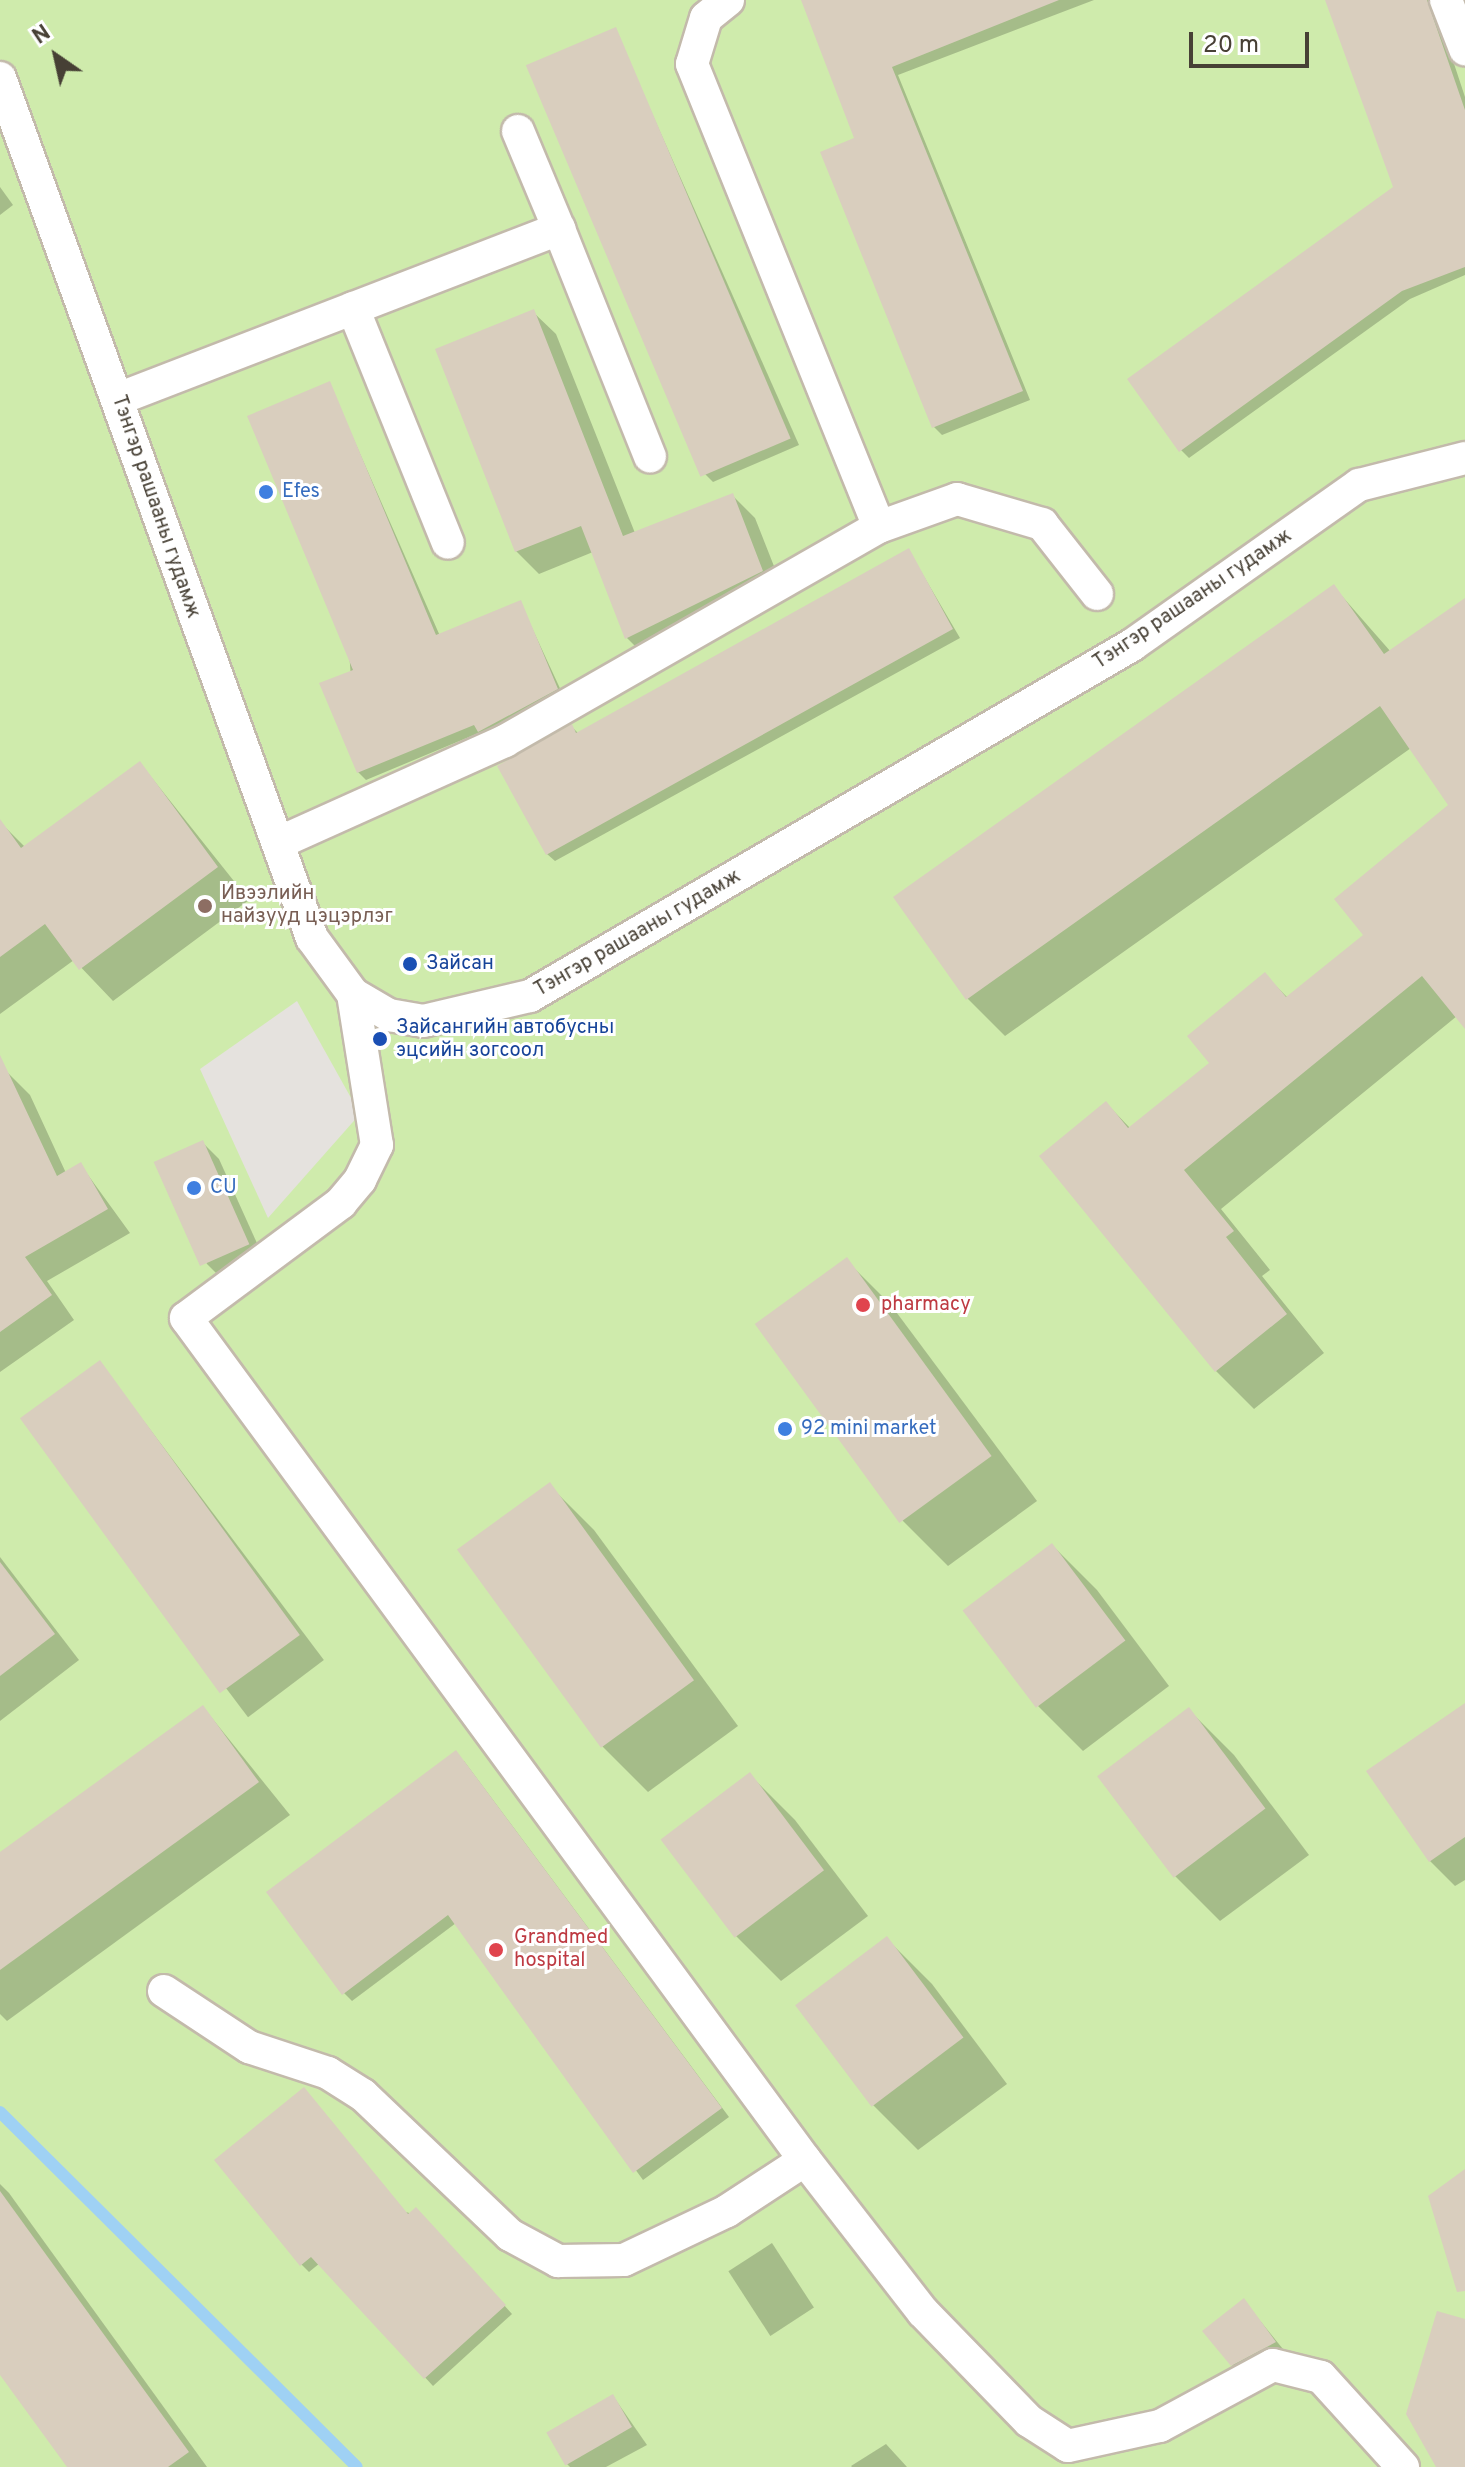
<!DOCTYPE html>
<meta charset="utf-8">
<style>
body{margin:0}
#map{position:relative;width:1465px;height:2467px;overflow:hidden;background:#f4f0e6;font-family:Overpass,sans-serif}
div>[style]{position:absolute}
.green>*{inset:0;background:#cfebac;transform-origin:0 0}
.parking>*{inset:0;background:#e5e2de}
.shadow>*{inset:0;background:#0003;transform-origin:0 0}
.stream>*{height:12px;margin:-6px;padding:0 6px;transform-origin:6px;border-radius:6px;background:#9fd1f4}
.building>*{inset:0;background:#d9cebe;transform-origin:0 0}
.roads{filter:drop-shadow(2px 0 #c3baab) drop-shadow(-2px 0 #c3baab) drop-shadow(0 2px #c3baab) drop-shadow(0 -2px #c3baab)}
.minor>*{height:32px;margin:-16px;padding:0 16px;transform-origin:16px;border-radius:16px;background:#fff}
.dots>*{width:22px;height:22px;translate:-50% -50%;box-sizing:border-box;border:4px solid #fff;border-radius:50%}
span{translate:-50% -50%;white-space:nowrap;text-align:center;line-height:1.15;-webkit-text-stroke:6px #fff;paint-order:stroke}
.shop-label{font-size:20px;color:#366cbe}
.left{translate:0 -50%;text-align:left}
.street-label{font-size:20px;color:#474035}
.education-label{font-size:20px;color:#785e54}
.transit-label{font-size:20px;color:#164399}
.health-label{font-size:20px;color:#be3a42}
.north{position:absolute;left:16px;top:16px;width:80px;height:80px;-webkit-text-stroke:6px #fff;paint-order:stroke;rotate:326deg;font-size:22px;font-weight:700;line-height:32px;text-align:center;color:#474035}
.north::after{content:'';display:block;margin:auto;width:28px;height:36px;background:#474035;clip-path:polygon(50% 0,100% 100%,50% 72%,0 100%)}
.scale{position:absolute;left:1189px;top:32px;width:120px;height:36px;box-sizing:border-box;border:4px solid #474035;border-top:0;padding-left:10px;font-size:24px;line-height:28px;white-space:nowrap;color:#474035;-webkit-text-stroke:6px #fff;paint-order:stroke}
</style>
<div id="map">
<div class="green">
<i style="left:0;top:0;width:1465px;height:2467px"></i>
</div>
<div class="parking">
<i style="clip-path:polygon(297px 1001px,360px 1114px,268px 1218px,200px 1069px)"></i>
</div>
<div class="shadow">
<i style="clip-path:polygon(804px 0,1094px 0,898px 75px,1030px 400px,942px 435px,934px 427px,857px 139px)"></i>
<i style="clip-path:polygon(1327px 0,1433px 0,1465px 97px,1465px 275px,1410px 299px,1189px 458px,1181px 450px,1396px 188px)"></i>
<i style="clip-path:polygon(615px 30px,799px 445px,713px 482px,705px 474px)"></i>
<i style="clip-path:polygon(0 187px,13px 205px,0 215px)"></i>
<i style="clip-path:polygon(533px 312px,556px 334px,635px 533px,732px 495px,755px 518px,785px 594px,649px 660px,627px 638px,593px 552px,539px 574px,516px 551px)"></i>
<i style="clip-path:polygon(329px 383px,440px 636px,520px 602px,564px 697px,488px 739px,481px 732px,366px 780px,358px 772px)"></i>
<i style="clip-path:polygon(909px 551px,960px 638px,555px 861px,547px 854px,572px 727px,579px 734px)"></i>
<i style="clip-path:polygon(1334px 587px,1391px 652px,1465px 601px,1465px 1026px,1457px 1016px,1221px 1209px,1270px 1270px,1262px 1276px,1324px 1353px,1254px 1409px,1216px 1371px,1106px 1103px,1131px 1129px,1212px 1064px,1265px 975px,1288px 998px,1366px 935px,1451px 806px,1411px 748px,1005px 1036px,967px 998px)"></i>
<i style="clip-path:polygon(140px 763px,249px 900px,113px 1001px,74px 960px,0 1014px,0 822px,25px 847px)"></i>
<i style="clip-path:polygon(6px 1071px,30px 1095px,66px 1173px,80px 1164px,130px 1233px,47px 1281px,74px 1320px,0 1372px,0 1074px)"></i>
<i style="clip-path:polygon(203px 1143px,219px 1159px,265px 1261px,224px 1281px,207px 1264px,158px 1165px)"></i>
<i style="clip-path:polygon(846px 1260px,891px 1305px,1037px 1501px,948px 1566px,903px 1521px,757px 1325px)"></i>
<i style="left:100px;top:1363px;width:372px;height:95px;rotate:53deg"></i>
<i style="clip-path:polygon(549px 1485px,594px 1530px,738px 1726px,648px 1792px,603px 1747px,459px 1550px)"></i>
<i style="clip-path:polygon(1052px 1545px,1097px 1590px,1169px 1686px,1083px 1751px,1038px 1706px)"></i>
<i style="clip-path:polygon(0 1557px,79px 1660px,0 1721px)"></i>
<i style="clip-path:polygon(203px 1707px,290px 1815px,7px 2021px,0 2014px,0 1855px)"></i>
<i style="clip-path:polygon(1189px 1710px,1234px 1755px,1309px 1855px,1220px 1921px,1175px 1876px)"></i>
<i style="clip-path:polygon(1465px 1732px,1465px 1880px,1455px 1886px,1430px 1861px)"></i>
<i style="clip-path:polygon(464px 1761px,729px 2117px,643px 2180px,456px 1923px,352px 2001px,344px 1993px)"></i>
<i style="clip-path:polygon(750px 1775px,795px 1820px,868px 1916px,781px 1981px,736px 1936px,664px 1840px)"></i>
<i style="clip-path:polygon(887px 1939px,932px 1984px,1007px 2084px,918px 2150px,873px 2105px)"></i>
<i style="clip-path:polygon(217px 2161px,424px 2217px,512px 2314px,433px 2386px,320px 2263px,309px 2272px,301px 2264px)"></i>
<i style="clip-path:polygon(0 2184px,9px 2193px,207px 2467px,69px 2467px,0 2372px)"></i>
<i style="left:772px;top:2243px;width:77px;height:52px;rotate:57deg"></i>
<i style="clip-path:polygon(1244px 2301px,1291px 2359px,1249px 2382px,1232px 2365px)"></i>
<i style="clip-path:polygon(613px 2396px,647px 2445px,606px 2467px,570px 2467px,566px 2463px)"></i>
<i style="clip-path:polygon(886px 2444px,907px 2467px,852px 2467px,851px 2466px)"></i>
</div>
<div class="stream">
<i style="left:0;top:2112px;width:503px;rotate:44.84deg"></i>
</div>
<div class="building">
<i style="clip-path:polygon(801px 0,1059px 0,892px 67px,1023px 391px,932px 428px,820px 152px,854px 138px)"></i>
<i style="clip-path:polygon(1325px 0,1427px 0,1465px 110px,1465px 267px,1402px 291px,1179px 452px,1127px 379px,1393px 187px)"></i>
<i style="left:616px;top:27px;width:447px;height:98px;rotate:67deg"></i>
<i style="clip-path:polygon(534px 309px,623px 536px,733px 493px,763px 571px,625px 639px,581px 526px,515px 552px,435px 349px)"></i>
<i style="clip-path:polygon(330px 381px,436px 635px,521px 600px,558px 689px,478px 732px,474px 725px,357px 773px,319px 683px,353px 670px,247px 416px)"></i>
<i style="clip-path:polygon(909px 548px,953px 629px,546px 855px,497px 766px,572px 724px,576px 733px)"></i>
<i style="clip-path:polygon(1334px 584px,1384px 654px,1465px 598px,1465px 1029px,1422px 976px,1184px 1170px,1234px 1231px,1226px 1237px,1287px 1314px,1215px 1372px,1039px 1156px,1106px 1101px,1128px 1128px,1209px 1063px,1187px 1036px,1265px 972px,1286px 997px,1363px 935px,1334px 899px,1448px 805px,1380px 706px,966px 1000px,893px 897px)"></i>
<i style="clip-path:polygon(140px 761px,218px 867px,79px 970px,45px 924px,0 957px,0 819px,21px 848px)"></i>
<i style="clip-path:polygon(0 1055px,57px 1176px,81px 1162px,108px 1209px,25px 1257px,52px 1295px,0 1332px)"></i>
<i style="left:203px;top:1140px;width:114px;height:54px;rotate:66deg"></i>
<i style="left:847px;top:1257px;width:246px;height:114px;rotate:54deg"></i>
<i style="left:100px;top:1360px;width:340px;height:99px;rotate:54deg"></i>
<i style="left:550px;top:1482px;width:245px;height:115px;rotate:54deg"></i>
<i style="left:1052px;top:1543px;width:122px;height:112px;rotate:53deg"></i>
<i style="clip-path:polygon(0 1562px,55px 1634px,0 1676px)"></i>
<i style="clip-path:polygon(1465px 1703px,1465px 1837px,1429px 1862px,1366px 1771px)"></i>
<i style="clip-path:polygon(203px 1705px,259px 1782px,0 1970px,0 1852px)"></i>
<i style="left:1189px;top:1707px;width:127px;height:115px;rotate:53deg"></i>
<i style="clip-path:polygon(456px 1750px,722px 2108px,633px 2173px,448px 1915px,342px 1995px,266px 1892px)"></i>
<i style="left:750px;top:1772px;width:123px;height:112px;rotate:53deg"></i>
<i style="left:887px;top:1936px;width:127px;height:115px;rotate:53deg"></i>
<i style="clip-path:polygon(304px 2087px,408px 2214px,416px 2207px,506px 2305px,424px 2379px,311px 2257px,300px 2266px,214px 2160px)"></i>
<i style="clip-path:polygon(1465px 2169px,1465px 2291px,1457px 2292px,1428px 2196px)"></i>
<i style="clip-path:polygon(0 2191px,189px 2452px,168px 2467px,67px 2467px,0 2375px)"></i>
<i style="clip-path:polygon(1244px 2298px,1276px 2342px,1231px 2366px,1202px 2331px)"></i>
<i style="clip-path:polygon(1437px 2311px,1465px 2319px,1465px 2467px,1436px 2467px,1406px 2414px)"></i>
<i style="left:613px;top:2394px;width:38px;height:77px;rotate:60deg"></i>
</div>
<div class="roads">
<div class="minor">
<i style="left:728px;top:0;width:28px;rotate:141deg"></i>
<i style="left:706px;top:18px;width:48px;rotate:106.9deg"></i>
<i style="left:692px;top:64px;width:499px;rotate:68deg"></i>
<i style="left:1446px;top:0;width:53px;rotate:68.8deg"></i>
<i style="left:0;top:78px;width:915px;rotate:70.06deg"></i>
<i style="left:312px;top:938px;width:69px;rotate:53.8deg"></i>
<i style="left:353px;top:994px;width:42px;rotate:30.3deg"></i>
<i style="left:389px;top:1015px;width:35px;rotate:10deg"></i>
<i style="left:423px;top:1021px;width:110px;rotate:-13.2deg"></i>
<i style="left:530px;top:996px;width:697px;rotate:-30.24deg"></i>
<i style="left:1132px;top:645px;width:278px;rotate:-35.2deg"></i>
<i style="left:1359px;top:485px;width:109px;rotate:-14.3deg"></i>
<i style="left:518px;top:131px;width:106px;rotate:67.3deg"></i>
<i style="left:353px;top:308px;width:253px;rotate:68deg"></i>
<i style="left:118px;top:399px;width:473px;rotate:-21.1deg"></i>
<i style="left:559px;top:229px;width:245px;rotate:68.2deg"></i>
<i style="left:278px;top:843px;width:249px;rotate:-24.2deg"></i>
<i style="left:505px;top:741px;width:431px;rotate:-29.8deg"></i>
<i style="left:879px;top:527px;width:83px;rotate:-19.7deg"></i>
<i style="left:957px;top:499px;width:89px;rotate:16.4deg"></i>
<i style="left:1042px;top:524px;width:89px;rotate:51.8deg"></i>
<i style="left:353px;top:994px;width:153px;rotate:81deg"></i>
<i style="left:377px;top:1145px;width:39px;rotate:116deg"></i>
<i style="left:360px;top:1180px;width:30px;rotate:130deg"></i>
<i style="left:341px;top:1203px;width:193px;rotate:143.4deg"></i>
<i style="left:186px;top:1318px;width:1045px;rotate:53.68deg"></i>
<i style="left:805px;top:2160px;width:192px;rotate:52.2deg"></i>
<i style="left:923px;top:2312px;width:152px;rotate:45.8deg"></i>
<i style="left:1029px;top:2421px;width:46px;rotate:32.7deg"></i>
<i style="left:1068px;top:2446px;width:94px;rotate:-12.3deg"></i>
<i style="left:1160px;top:2426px;width:128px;rotate:-28.4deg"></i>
<i style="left:1273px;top:2365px;width:49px;rotate:14deg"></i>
<i style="left:1321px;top:2377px;width:122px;rotate:47.7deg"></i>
<i style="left:164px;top:1991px;width:102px;rotate:33.4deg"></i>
<i style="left:249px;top:2047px;width:83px;rotate:18.2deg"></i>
<i style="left:328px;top:2073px;width:41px;rotate:32.2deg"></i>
<i style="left:363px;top:2095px;width:203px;rotate:43.6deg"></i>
<i style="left:510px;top:2235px;width:55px;rotate:28.4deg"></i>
<i style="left:558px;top:2261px;width:66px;rotate:-0.9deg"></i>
<i style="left:624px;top:2260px;width:114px;rotate:-25.4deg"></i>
<i style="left:727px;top:2211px;width:93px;rotate:-33.2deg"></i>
</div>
</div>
<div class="dots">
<i style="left:266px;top:492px;background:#3f7fe0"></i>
<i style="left:205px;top:906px;background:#8d6e63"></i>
<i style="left:410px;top:964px;background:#1a4fb4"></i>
<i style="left:380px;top:1039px;background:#1a4fb4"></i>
<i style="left:194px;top:1188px;background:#3f7fe0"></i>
<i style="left:863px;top:1305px;background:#e0444e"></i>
<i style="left:785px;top:1429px;background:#3f7fe0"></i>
<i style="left:496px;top:1950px;background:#e0444e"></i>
</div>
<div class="shop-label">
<span class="left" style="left:282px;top:492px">Efes</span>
<span class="left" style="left:210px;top:1188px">CU</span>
<span class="left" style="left:801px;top:1429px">92 mini market</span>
</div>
<div class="street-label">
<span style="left:155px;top:507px;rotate:71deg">Тэнгэр рашааны гудамж</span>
<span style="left:1193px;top:600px;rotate:-34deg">Тэнгэр рашааны гудамж</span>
<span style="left:638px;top:934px;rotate:-30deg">Тэнгэр рашааны гудамж</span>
</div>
<div class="education-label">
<span class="left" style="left:221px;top:906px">Ивээлийн<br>найзууд цэцэрлэг</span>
</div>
<div class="transit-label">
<span class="left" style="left:426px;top:964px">Зайсан</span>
<span class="left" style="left:396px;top:1040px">Зайсангийн автобусны<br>эцсийн зогсоол</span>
</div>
<div class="health-label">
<span class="left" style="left:881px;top:1305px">pharmacy</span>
<span class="left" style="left:514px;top:1950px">Grandmed<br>hospital</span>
</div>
<div class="north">N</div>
<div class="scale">20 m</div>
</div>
